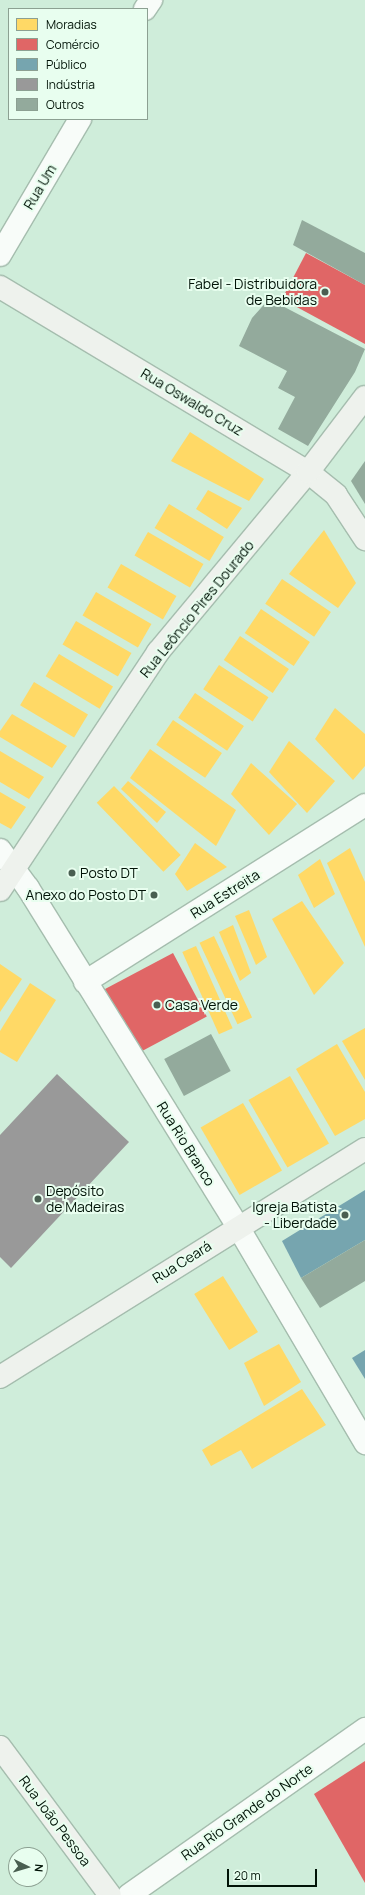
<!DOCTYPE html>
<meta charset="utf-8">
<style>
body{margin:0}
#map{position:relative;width:365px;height:1895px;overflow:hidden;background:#cfedda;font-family:Manrope,sans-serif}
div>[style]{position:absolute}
.homes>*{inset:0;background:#ffd966;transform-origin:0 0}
.shops>*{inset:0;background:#e06666;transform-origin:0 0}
.public>*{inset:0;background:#76a5af}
.industry>*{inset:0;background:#999}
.building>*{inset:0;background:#93aa9c;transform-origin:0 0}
.roads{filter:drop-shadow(1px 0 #a5bdae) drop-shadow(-1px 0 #a5bdae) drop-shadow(0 1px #a5bdae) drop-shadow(0 -1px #a5bdae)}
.street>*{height:22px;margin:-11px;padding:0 11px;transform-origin:11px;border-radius:11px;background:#f8fcf9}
.secondary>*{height:22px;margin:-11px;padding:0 11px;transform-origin:11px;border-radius:11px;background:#eef2ed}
.dots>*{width:11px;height:11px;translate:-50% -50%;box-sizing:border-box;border:2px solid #e8feef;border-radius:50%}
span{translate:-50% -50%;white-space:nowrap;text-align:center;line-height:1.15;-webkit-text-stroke:4px #e8feef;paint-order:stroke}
.street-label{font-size:14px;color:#011307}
.poi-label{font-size:14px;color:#011307}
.right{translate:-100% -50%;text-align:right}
.left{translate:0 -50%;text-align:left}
.legend{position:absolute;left:8px;top:8px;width:140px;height:112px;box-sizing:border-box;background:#e8feef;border:1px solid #8ca092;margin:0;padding:5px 7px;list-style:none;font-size:12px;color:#011307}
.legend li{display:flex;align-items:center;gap:8px;height:20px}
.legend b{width:20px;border:1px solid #8ca092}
.north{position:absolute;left:8px;top:1847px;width:40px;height:40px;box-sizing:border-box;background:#e8feef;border:1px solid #8ca092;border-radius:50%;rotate:95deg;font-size:11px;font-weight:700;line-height:16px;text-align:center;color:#011307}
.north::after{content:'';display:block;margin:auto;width:14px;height:18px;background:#495f51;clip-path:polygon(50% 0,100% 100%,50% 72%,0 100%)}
.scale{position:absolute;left:227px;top:1869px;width:90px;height:18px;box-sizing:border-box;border:2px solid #011307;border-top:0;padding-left:5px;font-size:12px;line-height:14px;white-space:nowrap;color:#011307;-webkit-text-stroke:3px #e8feef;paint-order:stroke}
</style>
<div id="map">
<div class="homes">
<i style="clip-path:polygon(190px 432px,264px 479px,249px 501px,171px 461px)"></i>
<i style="clip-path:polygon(208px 490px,242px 508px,227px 529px,196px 509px)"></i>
<i style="left:169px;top:504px;width:64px;height:28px;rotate:31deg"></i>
<i style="clip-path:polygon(324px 530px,356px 583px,338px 608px,289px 574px)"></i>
<i style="left:148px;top:532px;width:64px;height:27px;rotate:30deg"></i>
<i style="left:121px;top:564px;width:64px;height:27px;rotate:30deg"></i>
<i style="left:282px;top:579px;width:59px;height:30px;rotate:34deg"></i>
<i style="left:96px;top:592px;width:64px;height:27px;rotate:30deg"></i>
<i style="left:261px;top:609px;width:59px;height:29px;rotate:34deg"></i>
<i style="left:76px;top:621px;width:64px;height:27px;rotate:30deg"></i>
<i style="left:240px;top:636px;width:59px;height:29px;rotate:34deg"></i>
<i style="left:59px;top:654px;width:63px;height:26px;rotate:31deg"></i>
<i style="left:219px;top:665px;width:59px;height:29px;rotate:33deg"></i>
<i style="left:34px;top:682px;width:63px;height:27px;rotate:31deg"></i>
<i style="left:195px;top:693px;width:59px;height:30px;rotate:34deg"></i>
<i style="clip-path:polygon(335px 708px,365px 734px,365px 766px,353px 780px,315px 739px)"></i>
<i style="clip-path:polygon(12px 714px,67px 746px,52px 768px,0 737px,0 731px)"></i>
<i style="left:173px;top:720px;width:59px;height:30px;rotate:34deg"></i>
<i style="clip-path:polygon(289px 741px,335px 781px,307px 813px,269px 772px)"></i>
<i style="clip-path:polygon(150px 749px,236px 810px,216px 846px,130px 778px)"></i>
<i style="clip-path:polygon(0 751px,44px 777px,29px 799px,0 782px)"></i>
<i style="clip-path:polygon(251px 763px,297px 804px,269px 835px,231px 794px)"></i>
<i style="clip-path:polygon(128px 781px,166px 812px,157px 823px,121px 789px)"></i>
<i style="left:114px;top:786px;width:96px;height:24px;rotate:46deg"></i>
<i style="clip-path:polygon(0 792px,26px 807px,11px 829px,0 823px)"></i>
<i style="clip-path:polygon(195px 843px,227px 867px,187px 891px,175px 874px)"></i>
<i style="clip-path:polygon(350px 848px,365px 882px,365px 947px,327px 863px)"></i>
<i style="clip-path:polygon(320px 859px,335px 894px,314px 908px,298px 875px)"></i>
<i style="clip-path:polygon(302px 901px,344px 963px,314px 995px,272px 919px)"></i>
<i style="clip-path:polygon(249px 910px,267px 957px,256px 965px,235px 916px)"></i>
<i style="clip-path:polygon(233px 925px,251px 973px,240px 981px,219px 932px)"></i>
<i style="left:214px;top:936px;width:90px;height:16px;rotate:65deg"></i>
<i style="left:196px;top:946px;width:90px;height:15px;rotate:66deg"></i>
<i style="clip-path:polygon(0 964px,22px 979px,0 1012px)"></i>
<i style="clip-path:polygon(30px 983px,56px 1000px,17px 1062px,0 1052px,0 1031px)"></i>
<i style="clip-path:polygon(365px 1028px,365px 1080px,342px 1041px)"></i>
<i style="clip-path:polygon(337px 1044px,365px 1092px,365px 1119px,335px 1136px,296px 1069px)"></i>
<i style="left:290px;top:1076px;width:78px;height:48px;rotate:60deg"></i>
<i style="left:243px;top:1103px;width:78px;height:49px;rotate:60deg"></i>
<i style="left:223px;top:1276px;width:66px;height:34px;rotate:58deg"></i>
<i style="clip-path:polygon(279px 1344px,301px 1382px,264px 1406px,244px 1363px)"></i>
<i style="clip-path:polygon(302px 1389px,326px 1425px,252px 1469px,241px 1450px,211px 1466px,202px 1450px)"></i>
</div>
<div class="shops">
<i style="clip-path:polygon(306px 253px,365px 285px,365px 344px,282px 299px)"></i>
<i style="left:173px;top:953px;width:72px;height:78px;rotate:62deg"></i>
<i style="clip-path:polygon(365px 1761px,365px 1883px,314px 1794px)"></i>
</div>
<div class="public">
<i style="clip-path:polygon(365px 1190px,365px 1240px,301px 1278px,282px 1241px)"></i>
<i style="clip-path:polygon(365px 1350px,365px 1379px,352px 1358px)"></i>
</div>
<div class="industry">
<i style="clip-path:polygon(57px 1074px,129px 1142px,11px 1268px,0 1257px,0 1135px)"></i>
</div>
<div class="building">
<i style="clip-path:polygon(302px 220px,365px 253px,365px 285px,293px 245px)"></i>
<i style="clip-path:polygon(269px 299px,365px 349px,355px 372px,308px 446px,278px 429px,295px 397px,278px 388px,287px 371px,239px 346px,252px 318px)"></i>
<i style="clip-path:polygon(365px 461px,365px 504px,351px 481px)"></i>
<i style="left:211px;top:1034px;width:42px;height:53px;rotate:62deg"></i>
<i style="clip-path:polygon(365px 1240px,365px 1281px,320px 1308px,301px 1278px)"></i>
</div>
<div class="roads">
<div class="street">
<i style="left:145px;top:9px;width:11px;rotate:-56deg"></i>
<i style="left:0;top:255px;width:158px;rotate:-59.5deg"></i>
<i style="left:0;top:850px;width:47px;rotate:53.6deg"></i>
<i style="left:28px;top:888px;width:399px;rotate:58.2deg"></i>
<i style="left:238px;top:1227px;width:251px;rotate:59.5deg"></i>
<i style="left:85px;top:982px;width:331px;rotate:-32.3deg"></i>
<i style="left:129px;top:1895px;width:289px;rotate:-35.1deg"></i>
</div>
<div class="secondary">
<i style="left:0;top:287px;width:359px;rotate:31deg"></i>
<i style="left:308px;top:472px;width:36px;rotate:39deg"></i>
<i style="left:336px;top:495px;width:53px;rotate:56.6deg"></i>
<i style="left:0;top:890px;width:286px;rotate:-56.4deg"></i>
<i style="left:158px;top:652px;width:234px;rotate:-50.2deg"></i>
<i style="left:308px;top:472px;width:94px;rotate:-52.8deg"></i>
<i style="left:0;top:1377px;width:430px;rotate:-32deg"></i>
<i style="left:0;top:1747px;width:184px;rotate:53.4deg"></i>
</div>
</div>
<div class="dots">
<i style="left:325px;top:292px;background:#495f51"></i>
<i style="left:72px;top:873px;background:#495f51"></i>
<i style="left:154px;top:895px;background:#495f51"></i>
<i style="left:157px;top:1005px;background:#495f51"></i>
<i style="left:38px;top:1199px;background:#495f51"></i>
<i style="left:345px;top:1215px;background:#495f51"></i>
</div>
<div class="street-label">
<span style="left:40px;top:187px;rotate:-59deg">Rua Um</span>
<span style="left:192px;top:402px;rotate:31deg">Rua Oswaldo Cruz</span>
<span style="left:197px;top:609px;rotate:-51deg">Rua Leôncio Pires Dourado</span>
<span style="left:225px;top:894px;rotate:-32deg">Rua Estreita</span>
<span style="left:186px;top:1144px;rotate:58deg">Rua Rio Branco</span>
<span style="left:182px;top:1262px;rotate:-32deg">Rua Ceará</span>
<span style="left:247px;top:1812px;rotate:-35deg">Rua Rio Grande do Norte</span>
<span style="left:55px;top:1821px;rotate:53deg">Rua João Pessoa</span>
</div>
<div class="poi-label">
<span class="right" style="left:317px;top:292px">Fabel - Distribuidora<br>de Bebidas</span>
<span class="left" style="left:80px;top:873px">Posto DT</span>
<span class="right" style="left:146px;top:895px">Anexo do Posto DT</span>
<span class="left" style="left:165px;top:1005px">Casa Verde</span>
<span class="left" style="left:46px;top:1199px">Depósito<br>de Madeiras</span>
<span class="right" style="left:337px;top:1215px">Igreja Batista<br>- Liberdade</span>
</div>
<ul class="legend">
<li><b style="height:11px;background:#ffd966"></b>Moradias</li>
<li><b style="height:11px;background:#e06666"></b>Comércio</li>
<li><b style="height:11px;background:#76a5af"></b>Público</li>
<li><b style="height:11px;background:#999"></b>Indústria</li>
<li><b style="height:11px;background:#93aa9c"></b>Outros</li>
</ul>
<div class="north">N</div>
<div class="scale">20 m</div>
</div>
